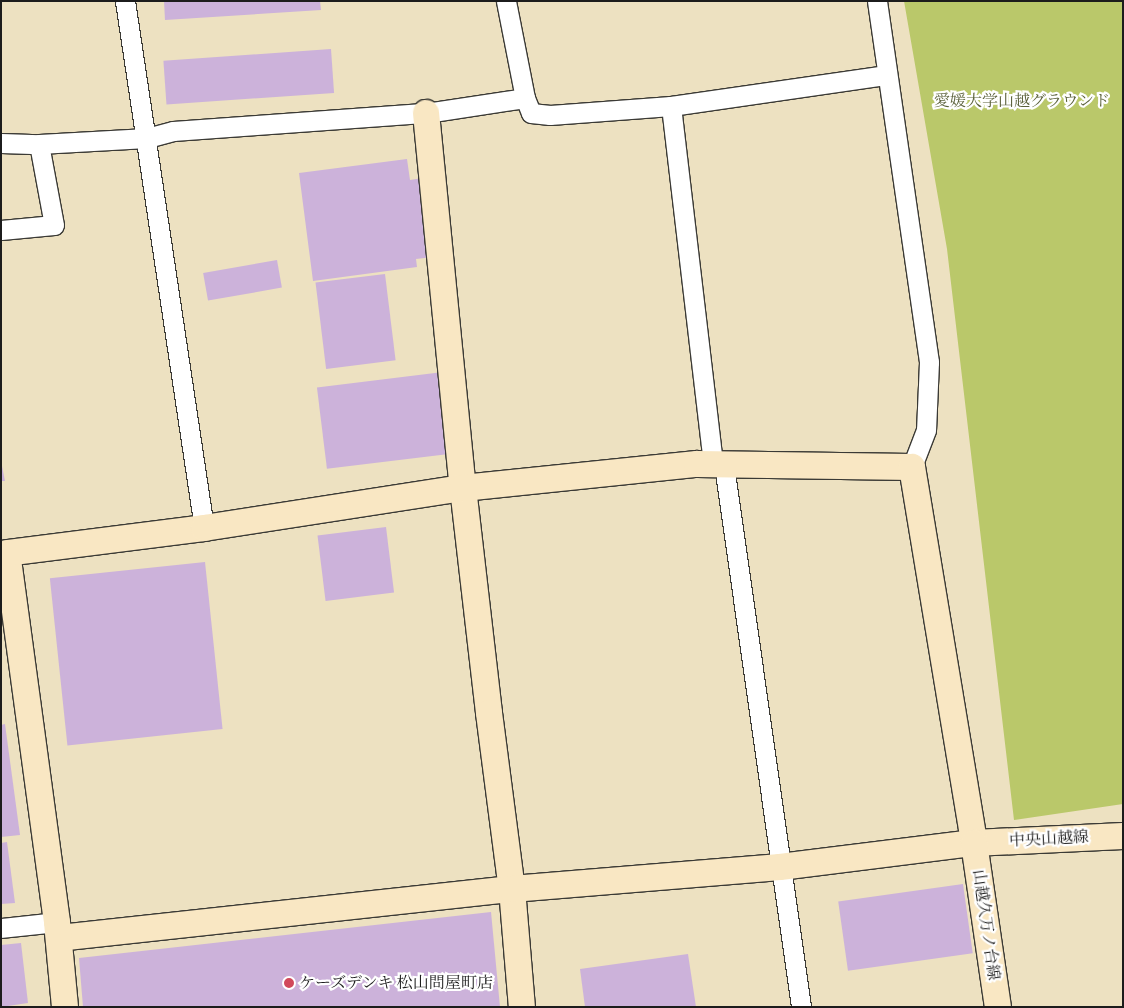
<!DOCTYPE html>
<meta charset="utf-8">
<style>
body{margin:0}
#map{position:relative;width:1124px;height:1008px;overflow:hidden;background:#ede1c1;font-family:"EB Garamond","Noto Serif JP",serif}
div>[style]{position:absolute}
.green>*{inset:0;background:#bac86a}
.building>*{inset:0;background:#ccb2da;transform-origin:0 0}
.roads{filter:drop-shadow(1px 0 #3b3a35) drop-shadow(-1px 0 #3b3a35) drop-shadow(0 1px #3b3a35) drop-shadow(0 -1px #3b3a35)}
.street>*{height:19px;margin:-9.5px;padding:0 9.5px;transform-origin:9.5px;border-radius:9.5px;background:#fff}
.secondary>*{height:26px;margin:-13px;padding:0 13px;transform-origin:13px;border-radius:13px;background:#f9e7c3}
.dots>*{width:14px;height:14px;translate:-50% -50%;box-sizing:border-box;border:2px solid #fff;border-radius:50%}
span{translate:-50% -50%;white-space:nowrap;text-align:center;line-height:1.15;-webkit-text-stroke:4.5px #fff;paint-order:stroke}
.park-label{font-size:16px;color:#5b613b}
.street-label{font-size:16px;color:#1c1c1c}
.poi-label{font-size:16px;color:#1c1c1c}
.left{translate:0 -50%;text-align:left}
.frame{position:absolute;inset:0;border:2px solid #1c1c1c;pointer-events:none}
</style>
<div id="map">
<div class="green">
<i style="clip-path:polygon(904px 1px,1123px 1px,1123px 804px,1014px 820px,947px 249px)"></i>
</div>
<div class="building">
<i style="clip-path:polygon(164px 1px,320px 1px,321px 10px,165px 20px)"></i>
<i style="left:331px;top:49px;width:44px;height:168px;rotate:86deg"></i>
<i style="clip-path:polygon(407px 159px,410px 180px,423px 178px,433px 257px,416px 259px,417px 267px,313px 281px,299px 173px)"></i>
<i style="left:277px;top:260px;width:28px;height:75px;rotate:80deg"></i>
<i style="left:385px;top:274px;width:87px;height:70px;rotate:83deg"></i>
<i style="left:443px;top:372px;width:82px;height:127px;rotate:83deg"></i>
<i style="clip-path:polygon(1px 461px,5px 481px,1px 481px)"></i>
<i style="left:386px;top:527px;width:66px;height:69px;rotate:83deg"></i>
<i style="left:205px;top:562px;width:168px;height:156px;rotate:84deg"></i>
<i style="clip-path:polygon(5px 724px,20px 835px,1px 837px,1px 725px)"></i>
<i style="clip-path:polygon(7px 842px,15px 903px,1px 904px,1px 843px)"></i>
<i style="left:963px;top:884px;width:70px;height:126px;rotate:82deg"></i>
<i style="clip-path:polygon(491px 912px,500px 1007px,83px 1007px,79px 958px)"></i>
<i style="clip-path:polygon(21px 943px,28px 1003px,1px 1007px,1px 945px)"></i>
<i style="clip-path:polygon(688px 954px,696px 1007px,585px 1007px,580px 969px)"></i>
</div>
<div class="roads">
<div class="street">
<i style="left:125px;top:1px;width:533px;rotate:81.47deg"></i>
<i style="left:877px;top:1px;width:365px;rotate:81.8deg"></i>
<i style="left:929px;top:362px;width:68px;rotate:92.5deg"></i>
<i style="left:926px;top:430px;width:40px;rotate:111deg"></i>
<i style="left:525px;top:98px;width:16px;rotate:68deg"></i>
<i style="left:531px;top:113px;width:19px;rotate:6deg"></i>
<i style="left:550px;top:115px;width:121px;rotate:-4.3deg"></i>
<i style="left:671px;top:106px;width:218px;rotate:-8.2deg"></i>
<i style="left:671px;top:106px;width:360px;rotate:83.3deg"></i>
<i style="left:1px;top:143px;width:38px;rotate:2deg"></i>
<i style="left:39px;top:144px;width:108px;rotate:-3.2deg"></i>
<i style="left:147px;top:138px;width:27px;rotate:-15deg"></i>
<i style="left:173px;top:131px;width:254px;rotate:-4.1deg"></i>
<i style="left:426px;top:113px;width:100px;rotate:-8.6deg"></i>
<i style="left:525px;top:98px;width:99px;rotate:-101.1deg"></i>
<i style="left:1px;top:230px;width:53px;rotate:-5.4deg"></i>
<i style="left:54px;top:225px;width:82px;rotate:-100.5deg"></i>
<i style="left:724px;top:465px;width:547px;rotate:81.91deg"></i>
<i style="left:1px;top:928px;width:56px;rotate:-6.1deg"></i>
</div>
<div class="secondary">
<i style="left:426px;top:113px;width:377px;rotate:84.4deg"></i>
<i style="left:463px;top:488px;width:226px;rotate:83.4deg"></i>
<i style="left:489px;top:713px;width:177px;rotate:82.6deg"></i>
<i style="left:512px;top:889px;width:118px;rotate:85.2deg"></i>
<i style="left:59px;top:938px;width:456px;rotate:-6.2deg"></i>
<i style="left:512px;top:889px;width:269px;rotate:-4.7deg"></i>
<i style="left:780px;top:867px;width:195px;rotate:-7.1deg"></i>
<i style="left:974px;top:843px;width:149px;rotate:-2.7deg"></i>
<i style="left:65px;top:1007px;width:85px;rotate:-95.4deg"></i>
<i style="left:57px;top:922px;width:372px;rotate:-97.7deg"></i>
<i style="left:7px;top:553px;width:199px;rotate:-7.2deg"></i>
<i style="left:204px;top:528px;width:262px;rotate:-8.8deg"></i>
<i style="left:463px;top:488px;width:235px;rotate:-5.9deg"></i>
<i style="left:697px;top:464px;width:215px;rotate:0.8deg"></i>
<i style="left:912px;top:467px;width:381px;rotate:80.6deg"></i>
<i style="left:974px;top:843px;width:166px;rotate:81.7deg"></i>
</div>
</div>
<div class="dots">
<i style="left:289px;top:983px;background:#d1495b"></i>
</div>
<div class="park-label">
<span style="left:1022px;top:101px">愛媛大学山越グラウンド</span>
</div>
<div class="street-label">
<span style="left:1049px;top:839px;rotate:-3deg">中央山越線</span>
<span style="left:986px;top:925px;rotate:82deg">山越久万ノ台線</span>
</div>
<div class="poi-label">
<span class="left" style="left:299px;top:983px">ケーズデンキ 松山問屋町店</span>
</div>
<div class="frame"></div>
</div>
